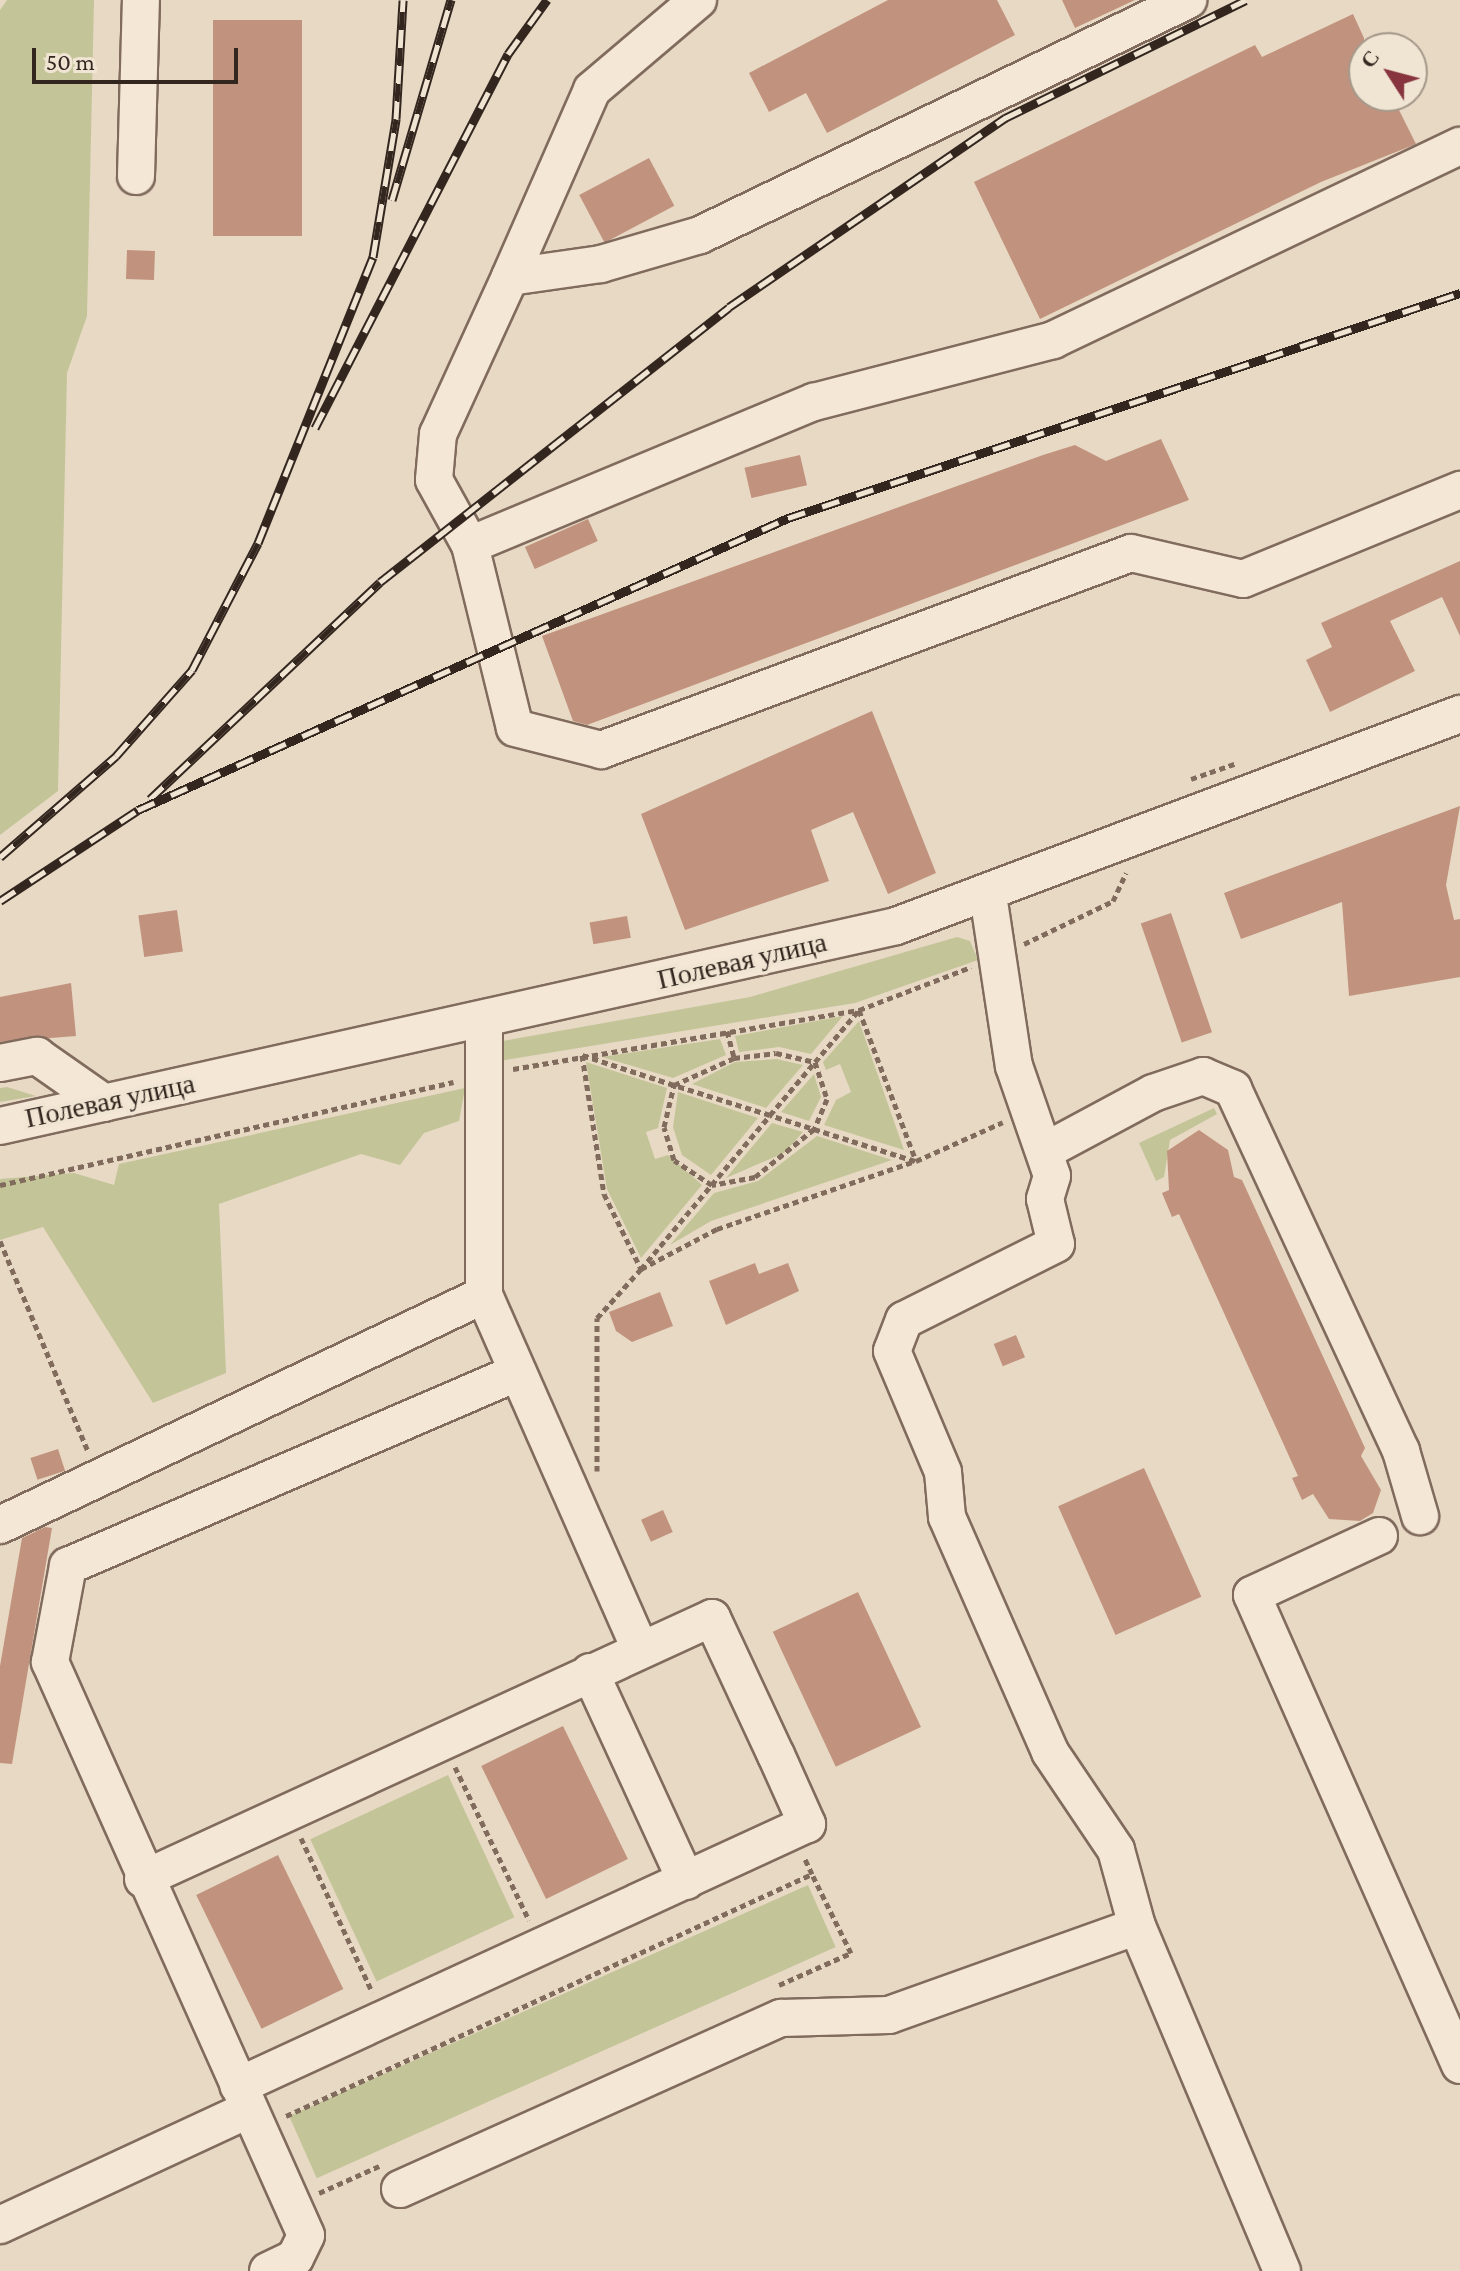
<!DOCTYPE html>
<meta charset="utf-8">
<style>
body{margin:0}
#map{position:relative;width:1460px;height:2271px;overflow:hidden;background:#e8d9c4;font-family:"Crimson Pro",serif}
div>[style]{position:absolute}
.green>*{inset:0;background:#c4c499;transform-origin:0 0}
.building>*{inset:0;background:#c1937e;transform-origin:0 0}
.path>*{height:5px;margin-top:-2.5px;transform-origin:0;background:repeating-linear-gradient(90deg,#806b5d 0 6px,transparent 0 10px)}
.roads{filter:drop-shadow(2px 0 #806b5d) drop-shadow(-2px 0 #806b5d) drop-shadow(0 2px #806b5d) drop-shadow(0 -2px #806b5d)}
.minor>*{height:36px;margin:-18px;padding:0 18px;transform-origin:18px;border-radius:18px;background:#f4e7d6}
.rail>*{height:9px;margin-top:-4.5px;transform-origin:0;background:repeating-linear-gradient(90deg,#f0e4d2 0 18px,#32261f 0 36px);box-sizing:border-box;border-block:2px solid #32261f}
span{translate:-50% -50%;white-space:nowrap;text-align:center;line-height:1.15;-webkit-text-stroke:7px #f0e4d2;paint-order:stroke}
.street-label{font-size:28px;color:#32261f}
.north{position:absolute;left:1348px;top:32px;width:80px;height:80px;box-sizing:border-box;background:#f0e4d2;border:2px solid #a4988a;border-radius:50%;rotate:306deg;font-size:22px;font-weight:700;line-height:32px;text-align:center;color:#32261f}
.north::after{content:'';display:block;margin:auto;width:28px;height:36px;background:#87343e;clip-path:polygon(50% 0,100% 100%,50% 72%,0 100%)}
.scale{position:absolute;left:32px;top:48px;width:206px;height:36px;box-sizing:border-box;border:4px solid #32261f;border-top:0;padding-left:10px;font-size:24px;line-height:28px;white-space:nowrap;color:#32261f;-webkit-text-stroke:6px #f0e4d2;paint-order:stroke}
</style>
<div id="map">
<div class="green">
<i style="clip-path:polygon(7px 0,94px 0,87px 316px,67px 373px,58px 791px,0 835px,0 10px)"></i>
<i style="clip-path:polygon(957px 937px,970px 941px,978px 960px,855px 1003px,499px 1061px,503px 1041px,750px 997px)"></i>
<i style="clip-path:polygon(843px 1016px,811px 1054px,779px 1047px,739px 1052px,735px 1036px)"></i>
<i style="clip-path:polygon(859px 1021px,904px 1150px,824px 1125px,836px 1100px,851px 1092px,840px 1064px,826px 1070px,823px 1062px)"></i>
<i style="clip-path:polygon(720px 1039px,726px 1055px,673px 1078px,602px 1057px)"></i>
<i style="clip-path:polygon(777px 1059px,803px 1065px,766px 1108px,692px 1084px,735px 1062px)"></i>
<i style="clip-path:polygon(586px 1062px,667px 1088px,658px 1128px,646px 1132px,655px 1159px,668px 1155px,702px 1185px,641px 1258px,607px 1189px)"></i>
<i style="clip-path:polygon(814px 1074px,821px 1097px,809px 1121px,781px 1112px)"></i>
<i style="clip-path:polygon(7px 1087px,36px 1096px,0 1102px,0 1088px)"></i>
<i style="clip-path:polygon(465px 1088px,459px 1121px,424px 1133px,400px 1165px,361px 1154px,219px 1204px,226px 1373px,153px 1403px,43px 1227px,0 1240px,0 1179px,74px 1173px,114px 1185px,119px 1164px)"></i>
<i style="clip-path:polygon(678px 1092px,758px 1118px,711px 1175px,682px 1155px,673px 1127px)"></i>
<i style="clip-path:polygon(1214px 1108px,1217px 1114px,1170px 1140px,1164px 1177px,1156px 1181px,1139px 1143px)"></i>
<i style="clip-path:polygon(772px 1123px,803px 1132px,784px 1153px,726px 1178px)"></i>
<i style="clip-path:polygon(817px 1136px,892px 1160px,711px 1221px,670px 1245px,714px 1193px,758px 1181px)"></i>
<i style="left:448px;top:1775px;width:157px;height:152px;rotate:65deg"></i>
<i style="left:808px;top:1885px;width:68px;height:568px;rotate:66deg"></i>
</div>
<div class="building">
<i style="clip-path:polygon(888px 0,997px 0,1015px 35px,827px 133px,806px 93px,769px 112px,749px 73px)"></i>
<i style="clip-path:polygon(1062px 0,1135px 0,1075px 28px)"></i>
<i style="clip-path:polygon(1353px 14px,1364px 38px,1364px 96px,1392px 96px,1416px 144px,1321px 182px,1040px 319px,974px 182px,1255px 45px,1262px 57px)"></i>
<i style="left:213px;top:20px;width:89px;height:216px"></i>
<i style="left:649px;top:158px;width:54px;height:79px;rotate:62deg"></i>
<i style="left:127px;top:250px;width:28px;height:29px;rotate:2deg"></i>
<i style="clip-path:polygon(1161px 439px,1189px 500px,587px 725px,573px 721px,542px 636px,1043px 455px,1075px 445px,1106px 461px)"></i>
<i style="left:800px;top:455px;width:31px;height:57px;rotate:77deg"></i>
<i style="left:588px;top:519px;width:24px;height:69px;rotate:66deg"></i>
<i style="clip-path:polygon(1460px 561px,1460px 636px,1442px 597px,1390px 621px,1415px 671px,1330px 712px,1306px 660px,1332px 647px,1321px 623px)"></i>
<i style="clip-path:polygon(872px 711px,936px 873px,888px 894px,853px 812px,811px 830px,829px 881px,685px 930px,641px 814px)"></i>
<i style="clip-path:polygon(1460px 806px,1446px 885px,1454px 920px,1460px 919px,1460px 977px,1349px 996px,1342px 902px,1241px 939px,1224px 893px)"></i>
<i style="left:177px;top:910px;width:42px;height:39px;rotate:82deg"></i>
<i style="left:1171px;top:913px;width:126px;height:32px;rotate:71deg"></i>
<i style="left:627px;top:916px;width:22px;height:38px;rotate:80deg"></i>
<i style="clip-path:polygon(71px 983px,76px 1036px,0 1042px,0 997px)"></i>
<i style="clip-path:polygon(1199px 1130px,1228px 1150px,1234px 1177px,1242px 1180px,1365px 1448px,1361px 1456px,1381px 1490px,1373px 1513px,1360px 1521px,1329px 1519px,1313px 1494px,1302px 1500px,1292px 1478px,1298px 1476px,1179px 1214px,1172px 1217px,1162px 1193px,1169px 1190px,1167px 1151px)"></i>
<i style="clip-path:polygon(755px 1263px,759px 1274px,788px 1263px,799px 1291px,726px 1325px,709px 1281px)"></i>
<i style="clip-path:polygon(660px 1292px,673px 1326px,632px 1342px,616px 1331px,609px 1312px)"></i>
<i style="left:1016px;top:1335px;width:24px;height:24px;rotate:68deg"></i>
<i style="left:58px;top:1449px;width:23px;height:29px;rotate:72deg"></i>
<i style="left:1144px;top:1468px;width:141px;height:94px;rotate:66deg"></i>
<i style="left:663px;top:1510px;width:24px;height:24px;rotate:66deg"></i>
<i style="clip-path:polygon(45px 1527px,52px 1528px,12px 1764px,0 1763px,0 1666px,22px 1538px)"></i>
<i style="left:858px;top:1592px;width:149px;height:94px;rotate:65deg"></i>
<i style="left:563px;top:1726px;width:148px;height:91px;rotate:64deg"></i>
<i style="left:278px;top:1855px;width:149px;height:91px;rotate:64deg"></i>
</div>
<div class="path">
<i style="left:1191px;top:779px;width:46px;rotate:-19.2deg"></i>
<i style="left:1024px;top:944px;width:99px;rotate:-25.8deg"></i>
<i style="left:1113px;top:901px;width:31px;rotate:-65deg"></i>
<i style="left:727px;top:1031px;width:28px;rotate:75deg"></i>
<i style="left:776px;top:1053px;width:40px;rotate:13deg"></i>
<i style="left:815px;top:1062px;width:39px;rotate:72deg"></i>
<i style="left:827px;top:1099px;width:33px;rotate:113deg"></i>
<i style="left:814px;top:1129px;width:76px;rotate:140.9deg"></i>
<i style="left:755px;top:1177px;width:44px;rotate:169.5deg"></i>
<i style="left:712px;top:1185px;width:45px;rotate:-146.7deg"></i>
<i style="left:674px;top:1160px;width:34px;rotate:-107deg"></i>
<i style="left:664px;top:1127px;width:43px;rotate:-76.6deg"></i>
<i style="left:674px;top:1085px;width:66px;rotate:-24.2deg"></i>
<i style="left:734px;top:1058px;width:42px;rotate:-6.8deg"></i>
<i style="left:513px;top:1069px;width:351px;rotate:-9.7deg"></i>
<i style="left:859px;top:1010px;width:120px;rotate:-21deg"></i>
<i style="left:915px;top:1161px;width:152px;rotate:-162.4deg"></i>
<i style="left:770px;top:1115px;width:101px;rotate:-162.6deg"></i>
<i style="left:674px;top:1085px;width:97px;rotate:-161.9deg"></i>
<i style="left:582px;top:1055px;width:141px;rotate:81deg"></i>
<i style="left:604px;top:1194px;width:84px;rotate:63.7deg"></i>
<i style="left:641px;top:1269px;width:201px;rotate:-50deg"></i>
<i style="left:770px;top:1115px;width:70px;rotate:-49.7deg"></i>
<i style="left:815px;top:1062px;width:68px;rotate:-49.8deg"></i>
<i style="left:859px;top:1010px;width:161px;rotate:69.3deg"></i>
<i style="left:0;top:1185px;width:465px;rotate:-12.8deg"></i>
<i style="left:0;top:1241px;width:228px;rotate:67.3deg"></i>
<i style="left:597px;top:1471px;width:153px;rotate:-90deg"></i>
<i style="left:597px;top:1318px;width:66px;rotate:-48.1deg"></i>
<i style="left:641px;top:1269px;width:86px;rotate:-27.8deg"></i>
<i style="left:717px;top:1229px;width:210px;rotate:-18.9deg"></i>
<i style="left:916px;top:1161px;width:95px;rotate:-24.1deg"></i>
<i style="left:455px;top:1767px;width:170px;rotate:64.2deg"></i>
<i style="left:301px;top:1838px;width:170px;rotate:65.2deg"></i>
<i style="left:779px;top:1985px;width:79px;rotate:-24deg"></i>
<i style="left:851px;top:1953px;width:88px;rotate:-116.3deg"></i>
<i style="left:286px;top:2116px;width:579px;rotate:-24.71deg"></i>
<i style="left:812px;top:1874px;width:19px;rotate:-115deg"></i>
<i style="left:319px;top:2193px;width:66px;rotate:-24.2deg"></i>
</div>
<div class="roads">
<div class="minor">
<i style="left:698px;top:0;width:139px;rotate:139.7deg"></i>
<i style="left:592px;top:90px;width:204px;rotate:113.7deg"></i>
<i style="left:510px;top:277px;width:92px;rotate:-8.1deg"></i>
<i style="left:601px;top:264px;width:103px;rotate:-16.3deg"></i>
<i style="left:700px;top:235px;width:542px;rotate:-25.71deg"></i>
<i style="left:136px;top:176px;width:176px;rotate:-88.4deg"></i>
<i style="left:510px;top:277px;width:173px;rotate:114.6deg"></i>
<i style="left:438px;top:434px;width:46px;rotate:95deg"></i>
<i style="left:434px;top:480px;width:74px;rotate:61deg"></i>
<i style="left:470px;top:545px;width:188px;rotate:76.2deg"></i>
<i style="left:515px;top:728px;width:89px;rotate:14.3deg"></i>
<i style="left:601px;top:750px;width:565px;rotate:-20.39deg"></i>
<i style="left:1131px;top:553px;width:115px;rotate:13.1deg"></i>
<i style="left:1243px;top:579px;width:235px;rotate:-22.3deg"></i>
<i style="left:470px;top:545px;width:373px;rotate:-22.6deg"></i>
<i style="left:814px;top:402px;width:247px;rotate:-14.5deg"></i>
<i style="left:1053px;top:340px;width:451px;rotate:-25.5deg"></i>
<i style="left:988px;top:895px;width:173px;rotate:81.4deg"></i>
<i style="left:1014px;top:1066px;width:116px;rotate:70.9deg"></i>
<i style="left:1052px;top:1176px;width:24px;rotate:107deg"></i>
<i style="left:1045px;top:1199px;width:46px;rotate:76.3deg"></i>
<i style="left:1056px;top:1244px;width:170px;rotate:153.4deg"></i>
<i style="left:904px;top:1320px;width:33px;rotate:111deg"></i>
<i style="left:892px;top:1351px;width:131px;rotate:67.1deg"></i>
<i style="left:943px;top:1472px;width:45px;rotate:84.9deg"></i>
<i style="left:947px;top:1517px;width:257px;rotate:66.3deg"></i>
<i style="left:1050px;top:1752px;width:118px;rotate:56deg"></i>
<i style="left:1116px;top:1850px;width:79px;rotate:74.6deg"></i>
<i style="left:1137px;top:1926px;width:374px;rotate:67.2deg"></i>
<i style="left:484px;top:1019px;width:276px;rotate:90deg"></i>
<i style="left:484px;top:1295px;width:386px;rotate:66.2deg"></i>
<i style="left:0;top:1063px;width:38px;rotate:-11deg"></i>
<i style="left:37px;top:1056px;width:82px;rotate:35deg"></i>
<i style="left:0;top:1126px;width:918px;rotate:-12.58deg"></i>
<i style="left:896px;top:926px;width:603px;rotate:-20.6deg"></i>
<i style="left:1045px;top:1151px;width:123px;rotate:-28.2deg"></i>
<i style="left:1153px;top:1093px;width:53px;rotate:-18.8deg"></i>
<i style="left:1203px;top:1076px;width:33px;rotate:23deg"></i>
<i style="left:1233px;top:1089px;width:399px;rotate:65.1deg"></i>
<i style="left:1401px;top:1451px;width:68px;rotate:73.7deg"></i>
<i style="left:0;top:1525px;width:536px;rotate:-25.42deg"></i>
<i style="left:1379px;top:1536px;width:140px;rotate:155.1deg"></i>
<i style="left:1252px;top:1595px;width:514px;rotate:66.13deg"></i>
<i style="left:590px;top:1672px;width:230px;rotate:65.3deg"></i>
<i style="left:143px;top:1879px;width:626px;rotate:-24.64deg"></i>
<i style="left:712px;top:1618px;width:151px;rotate:65deg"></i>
<i style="left:776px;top:1755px;width:76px;rotate:65.8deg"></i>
<i style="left:807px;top:1824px;width:626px;rotate:155.28deg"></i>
<i style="left:400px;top:2189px;width:418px;rotate:-24.2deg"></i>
<i style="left:781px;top:2018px;width:108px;rotate:-1.6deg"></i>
<i style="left:889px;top:2015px;width:263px;rotate:-19.7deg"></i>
<i style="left:0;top:2225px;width:273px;rotate:-24.9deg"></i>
<i style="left:268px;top:2271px;width:30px;rotate:-26deg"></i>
<i style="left:295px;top:2258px;width:25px;rotate:-64deg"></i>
<i style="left:306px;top:2235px;width:628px;rotate:-114.07deg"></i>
<i style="left:50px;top:1662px;width:98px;rotate:-79.4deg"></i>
<i style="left:68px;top:1566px;width:488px;rotate:-23.3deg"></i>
</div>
</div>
<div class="rail">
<i style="left:392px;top:200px;width:209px;rotate:-73.6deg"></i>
<i style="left:315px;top:428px;width:421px;rotate:-62.7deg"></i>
<i style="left:508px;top:54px;width:67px;rotate:-54.2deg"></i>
<i style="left:150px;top:799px;width:316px;rotate:-43.3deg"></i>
<i style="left:380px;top:582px;width:444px;rotate:-38.2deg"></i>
<i style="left:729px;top:307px;width:335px;rotate:-34.4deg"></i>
<i style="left:1005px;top:118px;width:268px;rotate:-26.1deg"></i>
<i style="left:0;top:857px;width:154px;rotate:-41deg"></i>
<i style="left:116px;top:756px;width:115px;rotate:-48.5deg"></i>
<i style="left:192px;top:670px;width:143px;rotate:-62.5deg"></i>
<i style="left:258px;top:543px;width:308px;rotate:-68.1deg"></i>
<i style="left:373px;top:257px;width:140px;rotate:-80.5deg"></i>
<i style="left:396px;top:119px;width:119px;rotate:-86.6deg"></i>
<i style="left:0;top:901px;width:165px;rotate:-33.4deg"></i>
<i style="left:138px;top:810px;width:713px;rotate:-24.19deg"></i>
<i style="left:788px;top:518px;width:709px;rotate:-18.51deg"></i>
</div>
<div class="street-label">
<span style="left:742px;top:961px;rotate:-13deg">Полевая улица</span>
<span style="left:110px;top:1101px;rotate:-12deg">Полевая улица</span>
</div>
<div class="north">С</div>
<div class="scale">50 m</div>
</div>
